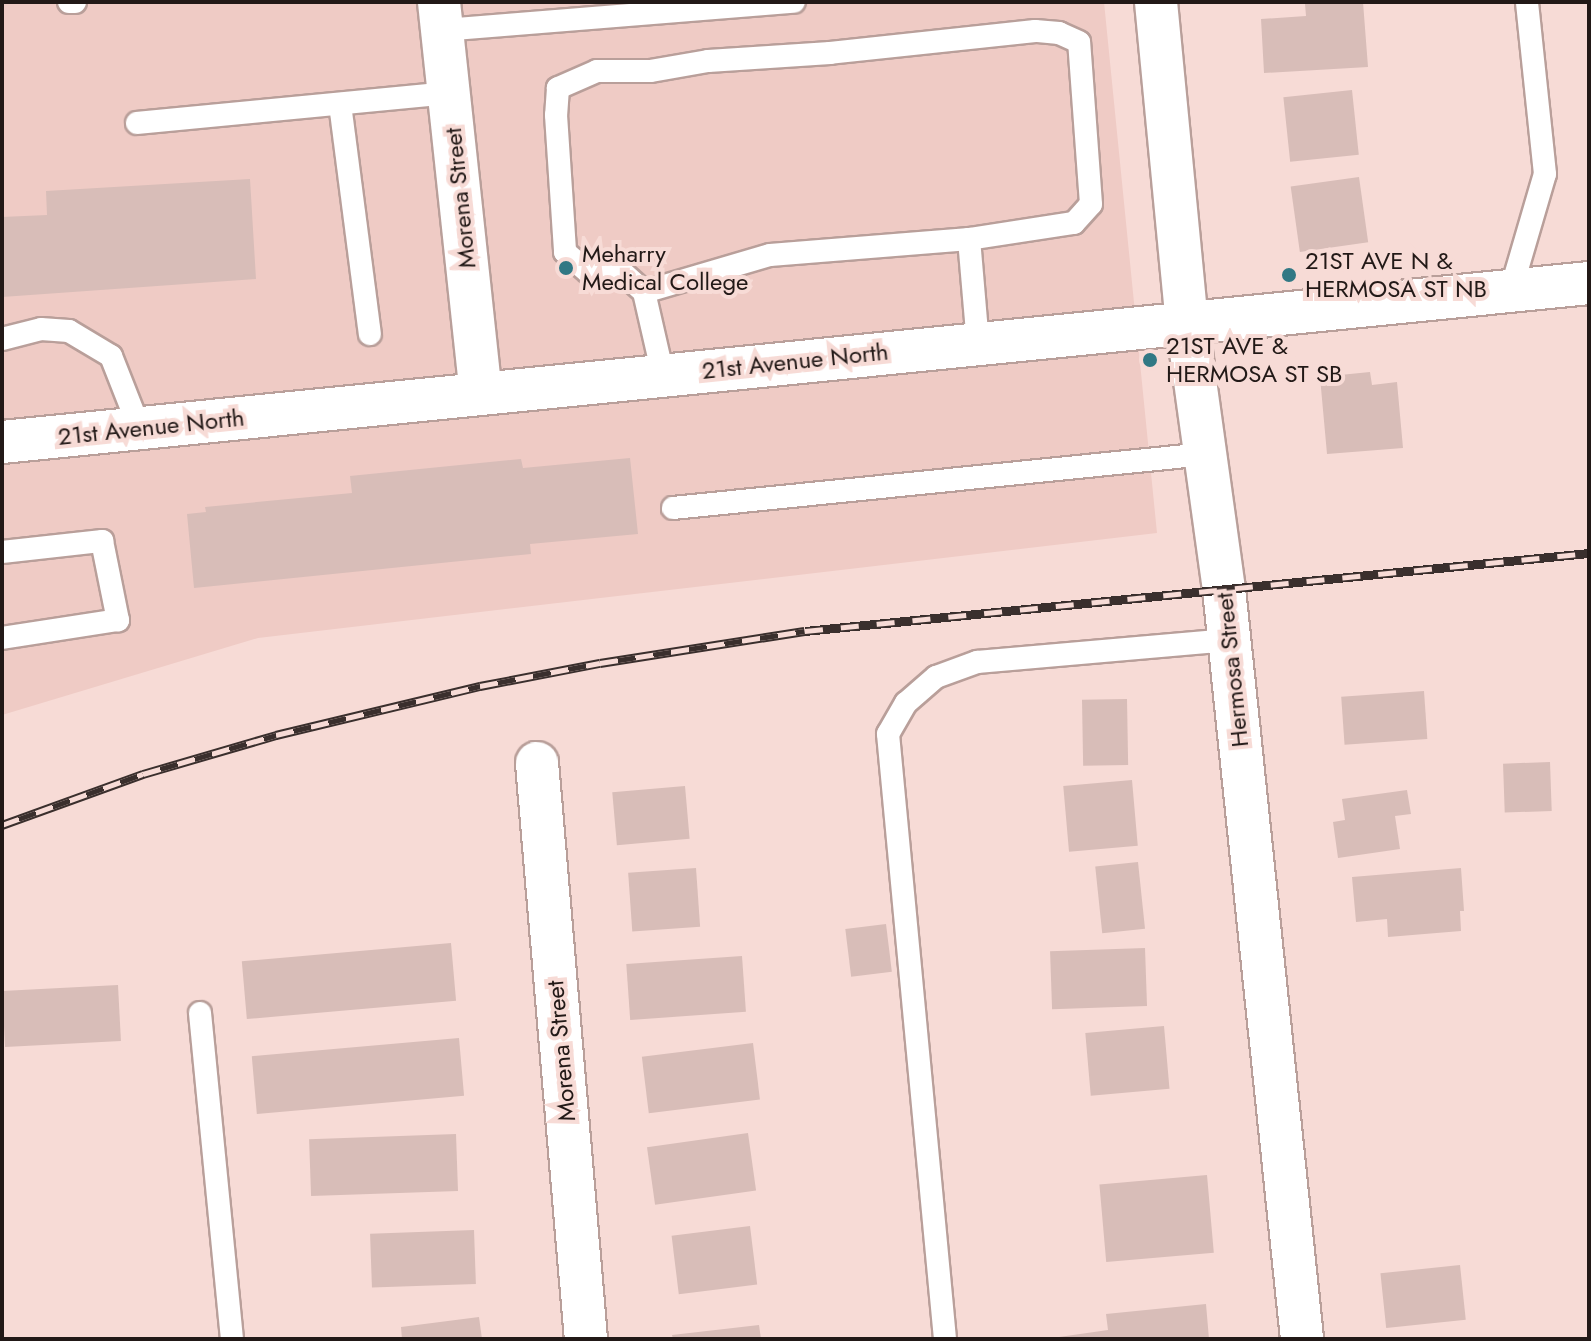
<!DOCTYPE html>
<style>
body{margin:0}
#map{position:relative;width:1591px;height:1341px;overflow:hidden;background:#f7dbd6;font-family:Jost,sans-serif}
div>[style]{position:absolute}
.built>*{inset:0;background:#efcbc5}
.building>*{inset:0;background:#d8bdb8;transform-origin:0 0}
.roads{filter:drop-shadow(2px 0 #b99f9a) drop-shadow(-2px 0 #b99f9a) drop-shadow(0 2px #b99f9a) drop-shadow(0 -2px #b99f9a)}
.lane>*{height:22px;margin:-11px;padding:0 11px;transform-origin:11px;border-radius:11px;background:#fff}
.street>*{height:42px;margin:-21px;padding:0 21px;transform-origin:21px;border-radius:21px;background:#fff}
.rail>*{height:9px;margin-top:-4.5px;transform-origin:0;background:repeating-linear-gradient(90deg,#f7dbd6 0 18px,#3a2f2d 0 36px);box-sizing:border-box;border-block:2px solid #3a2f2d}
.dots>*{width:22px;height:22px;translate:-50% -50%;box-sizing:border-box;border:4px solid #f7dbd6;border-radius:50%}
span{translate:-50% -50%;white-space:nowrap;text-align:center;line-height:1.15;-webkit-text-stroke:8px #f7dbd6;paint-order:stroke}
.street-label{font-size:24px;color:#221917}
.poi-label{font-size:24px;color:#221917}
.left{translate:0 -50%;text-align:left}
.frame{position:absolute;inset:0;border:4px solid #221917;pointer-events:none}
</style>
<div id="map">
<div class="built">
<i style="clip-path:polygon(2px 2px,1104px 2px,1157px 533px,258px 638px,2px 715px)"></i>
</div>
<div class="building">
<i style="clip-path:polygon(1363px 2px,1368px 67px,1264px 73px,1261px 19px,1306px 16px,1305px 4px)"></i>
<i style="left:1352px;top:90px;width:65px;height:69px;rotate:84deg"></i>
<i style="left:1359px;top:177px;width:66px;height:69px;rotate:82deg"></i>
<i style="clip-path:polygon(250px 179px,256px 279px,2px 297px,2px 217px,47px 215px,46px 191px)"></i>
<i style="clip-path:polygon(1370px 372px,1372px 385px,1397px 382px,1403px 448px,1327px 454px,1320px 377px)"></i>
<i style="clip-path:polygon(630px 458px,638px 534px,530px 544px,531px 554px,194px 588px,187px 514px,206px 512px,205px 507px,352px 493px,350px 476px,521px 459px,523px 468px)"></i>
<i style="left:1424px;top:691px;width:48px;height:83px;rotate:86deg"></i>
<i style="left:1127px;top:699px;width:66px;height:45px;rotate:89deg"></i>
<i style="left:1550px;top:762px;width:49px;height:47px;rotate:88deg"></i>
<i style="left:1132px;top:780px;width:66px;height:69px;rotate:85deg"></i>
<i style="left:685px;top:786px;width:53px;height:73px;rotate:85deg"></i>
<i style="clip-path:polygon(1407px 790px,1411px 814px,1395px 816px,1400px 849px,1338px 858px,1333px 822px,1345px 820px,1342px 799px)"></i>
<i style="left:1138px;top:862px;width:67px;height:43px;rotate:84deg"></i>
<i style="left:696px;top:868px;width:59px;height:68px;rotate:86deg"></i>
<i style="clip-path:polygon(1461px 868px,1464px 911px,1460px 911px,1461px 931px,1388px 937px,1387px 919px,1356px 922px,1352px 877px)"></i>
<i style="left:886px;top:924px;width:48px;height:41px;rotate:83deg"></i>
<i style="left:451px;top:943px;width:58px;height:210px;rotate:85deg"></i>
<i style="left:1145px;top:948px;width:58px;height:95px;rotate:88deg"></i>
<i style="left:742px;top:956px;width:56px;height:116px;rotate:86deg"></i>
<i style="left:118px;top:985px;width:56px;height:116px;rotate:87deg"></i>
<i style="left:1164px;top:1026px;width:63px;height:79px;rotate:85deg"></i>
<i style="left:459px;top:1038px;width:58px;height:208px;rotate:85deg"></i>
<i style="left:753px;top:1043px;width:57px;height:112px;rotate:83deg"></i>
<i style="left:748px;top:1133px;width:58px;height:102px;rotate:82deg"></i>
<i style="left:456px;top:1134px;width:57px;height:147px;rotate:88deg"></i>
<i style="left:1207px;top:1175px;width:78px;height:108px;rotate:85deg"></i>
<i style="left:750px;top:1226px;width:59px;height:79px;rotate:83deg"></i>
<i style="left:474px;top:1230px;width:54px;height:104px;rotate:88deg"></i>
<i style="left:1460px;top:1265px;width:55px;height:80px;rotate:84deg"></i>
<i style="clip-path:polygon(1206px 1304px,1209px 1339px,1045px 1339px,1108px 1330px,1106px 1314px)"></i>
<i style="clip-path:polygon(479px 1317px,482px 1339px,402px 1339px,401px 1327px)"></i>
<i style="clip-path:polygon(759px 1325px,761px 1339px,673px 1339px,672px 1335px)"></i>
</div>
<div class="roads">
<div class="lane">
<i style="left:69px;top:2px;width:6px"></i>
<i style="left:443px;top:30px;width:352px;rotate:-4.6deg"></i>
<i style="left:340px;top:104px;width:232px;rotate:82.6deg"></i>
<i style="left:137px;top:123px;width:313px;rotate:-5.5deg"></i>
<i style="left:969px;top:239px;width:104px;rotate:85.1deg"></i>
<i style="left:1511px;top:290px;width:121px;rotate:-73.7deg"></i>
<i style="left:1545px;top:174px;width:173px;rotate:-96deg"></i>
<i style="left:644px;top:292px;width:131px;rotate:-16.4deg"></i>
<i style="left:770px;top:255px;width:200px;rotate:-4.6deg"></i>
<i style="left:969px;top:239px;width:106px;rotate:-8.7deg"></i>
<i style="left:1074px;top:223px;width:25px;rotate:-48deg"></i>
<i style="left:1091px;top:204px;width:162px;rotate:-94.2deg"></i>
<i style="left:1079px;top:42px;width:22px;rotate:-156deg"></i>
<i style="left:1059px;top:33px;width:24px;rotate:-175deg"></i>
<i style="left:1035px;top:31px;width:206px;rotate:173.9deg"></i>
<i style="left:830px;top:53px;width:122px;rotate:176.2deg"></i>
<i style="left:708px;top:61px;width:59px;rotate:170.2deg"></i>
<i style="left:650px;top:71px;width:53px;rotate:180deg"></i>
<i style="left:597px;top:71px;width:43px;rotate:156.4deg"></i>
<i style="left:558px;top:88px;width:27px;rotate:94deg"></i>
<i style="left:556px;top:115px;width:137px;rotate:86.2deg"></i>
<i style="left:565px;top:252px;width:30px;rotate:41deg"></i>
<i style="left:588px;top:272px;width:35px;rotate:2deg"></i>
<i style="left:623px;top:273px;width:28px;rotate:42deg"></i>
<i style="left:644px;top:292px;width:85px;rotate:77.1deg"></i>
<i style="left:2px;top:339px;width:40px;rotate:-14.4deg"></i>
<i style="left:41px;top:329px;width:28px;rotate:4deg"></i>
<i style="left:69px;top:331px;width:49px;rotate:30.8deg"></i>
<i style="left:111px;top:356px;width:76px;rotate:68.5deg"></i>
<i style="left:673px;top:508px;width:536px;rotate:-5.79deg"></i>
<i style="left:2px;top:552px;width:101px;rotate:-6.3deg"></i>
<i style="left:102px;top:541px;width:81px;rotate:78.6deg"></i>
<i style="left:118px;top:620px;width:117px;rotate:171.2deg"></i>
<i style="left:200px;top:1013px;width:328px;rotate:84.4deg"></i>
<i style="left:945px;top:1339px;width:608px;rotate:-95.38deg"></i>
<i style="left:888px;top:734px;width:36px;rotate:-60deg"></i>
<i style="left:906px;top:703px;width:40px;rotate:-41deg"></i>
<i style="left:936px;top:677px;width:44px;rotate:-20.1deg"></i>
<i style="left:977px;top:662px;width:253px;rotate:-5deg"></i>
</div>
<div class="street">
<i style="left:439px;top:2px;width:393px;rotate:83.9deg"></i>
<i style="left:1156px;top:2px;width:322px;rotate:84.5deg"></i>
<i style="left:1187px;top:323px;width:269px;rotate:82.1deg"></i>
<i style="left:1224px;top:589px;width:754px;rotate:84.06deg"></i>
<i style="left:2px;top:442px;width:1595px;rotate:-5.72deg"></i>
<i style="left:537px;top:763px;width:578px;rotate:85.14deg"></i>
</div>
</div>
<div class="rail">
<i style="left:2px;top:825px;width:150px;rotate:-19.9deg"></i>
<i style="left:143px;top:774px;width:139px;rotate:-16.3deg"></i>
<i style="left:276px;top:735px;width:210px;rotate:-13.5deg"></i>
<i style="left:480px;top:686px;width:122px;rotate:-10.9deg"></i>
<i style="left:600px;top:663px;width:207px;rotate:-8.9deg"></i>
<i style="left:805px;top:631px;width:788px;rotate:-5.68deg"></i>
</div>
<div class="dots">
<i style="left:566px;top:268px;background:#317884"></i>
<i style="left:1289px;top:275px;background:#317884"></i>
<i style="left:1150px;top:360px;background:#317884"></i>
</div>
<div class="street-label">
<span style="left:460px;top:198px;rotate:-96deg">Morena Street</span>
<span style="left:795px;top:361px;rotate:-6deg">21st Avenue North</span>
<span style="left:151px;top:427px;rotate:-6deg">21st Avenue North</span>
<span style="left:1232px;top:670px;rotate:-96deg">Hermosa Street</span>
<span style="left:561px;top:1051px;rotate:-95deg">Morena Street</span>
</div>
<div class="poi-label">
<span class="left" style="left:582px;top:268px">Meharry<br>Medical College</span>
<span class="left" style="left:1305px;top:275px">21ST AVE N &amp;<br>HERMOSA ST NB</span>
<span class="left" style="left:1166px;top:360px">21ST AVE &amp;<br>HERMOSA ST SB</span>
</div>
<div class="frame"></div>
</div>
